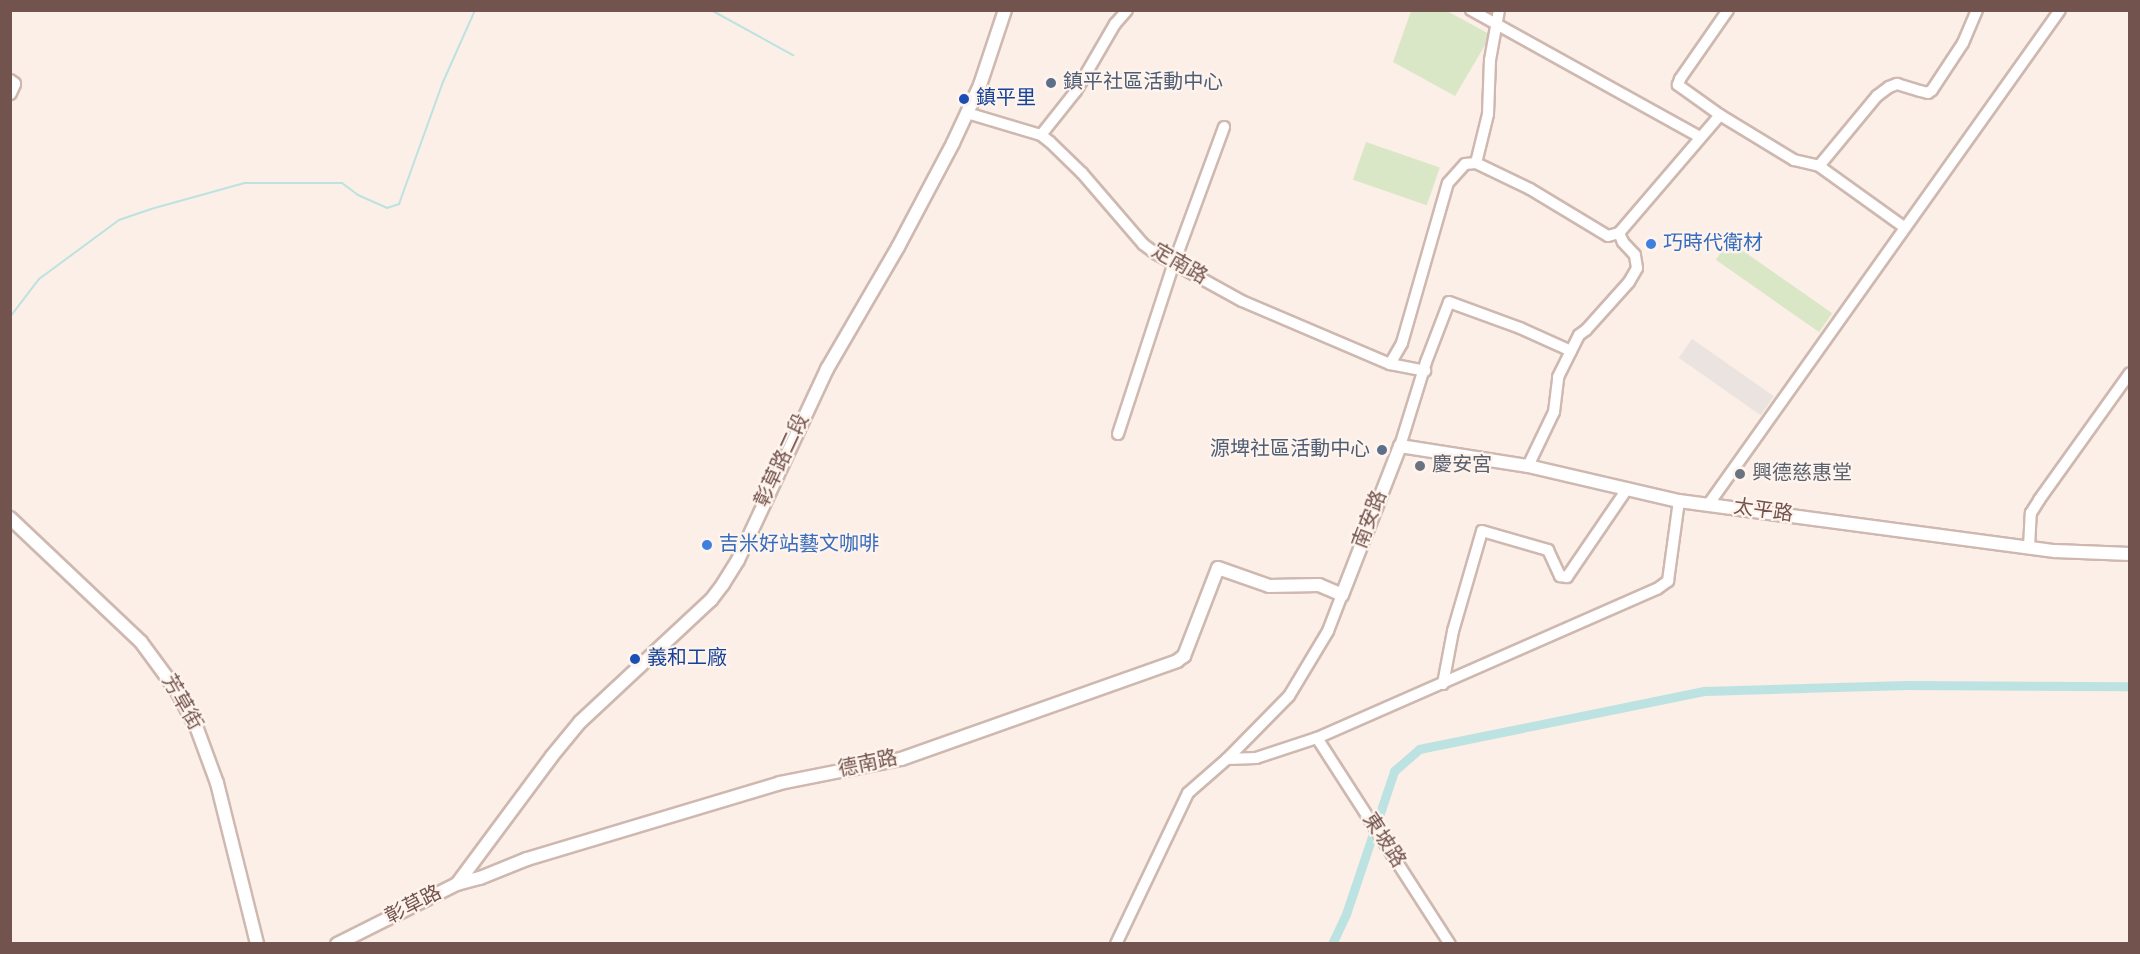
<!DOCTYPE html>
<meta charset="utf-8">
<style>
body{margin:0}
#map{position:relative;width:2140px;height:954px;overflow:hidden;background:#fbefe7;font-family:Overpass,"Noto Sans TC",sans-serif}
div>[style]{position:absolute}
.industrial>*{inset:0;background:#ebe3e0;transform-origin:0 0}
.green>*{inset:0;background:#dae7c6;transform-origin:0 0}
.stream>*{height:2px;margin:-1px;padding:0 1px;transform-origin:1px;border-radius:1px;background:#bce3e1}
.canal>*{height:9px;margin:-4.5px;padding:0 4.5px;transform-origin:4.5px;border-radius:4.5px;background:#bce3e1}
.roads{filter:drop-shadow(2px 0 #ceb8b0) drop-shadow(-2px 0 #ceb8b0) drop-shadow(0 2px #ceb8b0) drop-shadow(0 -2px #ceb8b0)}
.minor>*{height:10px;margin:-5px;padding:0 5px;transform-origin:5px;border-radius:5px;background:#fff}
.tertiary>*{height:12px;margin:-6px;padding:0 6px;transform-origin:6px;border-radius:6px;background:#fff}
.dots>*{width:16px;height:16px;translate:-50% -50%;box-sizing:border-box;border:3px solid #fef4ed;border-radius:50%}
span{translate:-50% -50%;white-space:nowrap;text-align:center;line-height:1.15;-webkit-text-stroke:4.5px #fef4ed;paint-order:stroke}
.service-label{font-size:20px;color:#4e5e75}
.left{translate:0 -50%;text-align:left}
.right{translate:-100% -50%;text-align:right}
.transit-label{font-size:20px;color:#164399}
.shop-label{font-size:20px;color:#366cbe}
.street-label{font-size:20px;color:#72534d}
.worship-label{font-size:20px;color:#5b616d}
.frame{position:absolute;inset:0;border:12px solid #72534d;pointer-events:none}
</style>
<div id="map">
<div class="industrial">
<i style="left:1692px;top:339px;width:100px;height:23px;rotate:35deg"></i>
</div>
<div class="green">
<i style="clip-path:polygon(1411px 11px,1447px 11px,1491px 35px,1455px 96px,1393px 62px)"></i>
<i style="left:1366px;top:142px;width:78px;height:40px;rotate:19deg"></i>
<i style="left:1729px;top:241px;width:126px;height:23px;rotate:35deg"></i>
</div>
<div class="stream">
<i style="left:711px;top:10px;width:94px;rotate:28.8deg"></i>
<i style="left:10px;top:317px;width:48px;rotate:-52.7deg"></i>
<i style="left:39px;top:279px;width:99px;rotate:-36.4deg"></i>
<i style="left:119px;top:220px;width:34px;rotate:-19deg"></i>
<i style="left:151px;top:209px;width:98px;rotate:-15.5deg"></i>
<i style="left:245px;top:183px;width:97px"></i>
<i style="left:342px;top:183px;width:20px;rotate:37deg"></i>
<i style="left:358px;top:195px;width:32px;rotate:24deg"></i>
<i style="left:387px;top:208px;width:13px;rotate:-18deg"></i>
<i style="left:399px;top:204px;width:130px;rotate:-70.2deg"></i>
<i style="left:443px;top:82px;width:79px;rotate:-66deg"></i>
<i style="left:759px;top:783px;width:13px;rotate:-18deg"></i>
</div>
<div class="canal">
<i style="left:1332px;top:944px;width:33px;rotate:-65deg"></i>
<i style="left:1346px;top:914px;width:151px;rotate:-71.4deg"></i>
<i style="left:1394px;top:771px;width:33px;rotate:-41deg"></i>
<i style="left:1419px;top:749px;width:292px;rotate:-11.5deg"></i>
<i style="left:1705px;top:691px;width:202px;rotate:-1.7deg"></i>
<i style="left:1907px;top:685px;width:223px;rotate:0.3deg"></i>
</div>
<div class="roads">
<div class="minor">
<i style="left:1471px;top:10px;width:262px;rotate:29deg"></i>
<i style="left:967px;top:113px;width:77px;rotate:16.6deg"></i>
<i style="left:1041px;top:135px;width:11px;rotate:38deg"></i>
<i style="left:1050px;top:142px;width:45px;rotate:44.1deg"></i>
<i style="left:1082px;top:173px;width:94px;rotate:49.3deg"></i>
<i style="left:1143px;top:244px;width:15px;rotate:37deg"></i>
<i style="left:1155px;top:253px;width:99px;rotate:28.9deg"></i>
<i style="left:1242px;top:301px;width:161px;rotate:23.1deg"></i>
<i style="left:1390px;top:364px;width:36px;rotate:11deg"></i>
<i style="left:1720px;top:115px;width:52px;rotate:-144.5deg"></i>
<i style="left:1678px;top:85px;width:6px;rotate:-72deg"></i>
<i style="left:1680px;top:79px;width:84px;rotate:-55.2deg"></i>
<i style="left:1041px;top:135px;width:56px;rotate:-51.5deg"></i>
<i style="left:1076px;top:91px;width:78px;rotate:-59.8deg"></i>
<i style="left:1115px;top:24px;width:18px;rotate:-49deg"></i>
<i style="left:1476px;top:163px;width:50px;rotate:-76.2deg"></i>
<i style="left:1488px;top:114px;width:54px;rotate:-87.9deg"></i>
<i style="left:1490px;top:60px;width:51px;rotate:-79.8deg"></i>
<i style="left:1819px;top:166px;width:91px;rotate:-50.4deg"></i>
<i style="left:1877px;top:96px;width:15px;rotate:-37deg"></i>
<i style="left:1889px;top:87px;width:9px;rotate:-21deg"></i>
<i style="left:1897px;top:84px;width:24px;rotate:17deg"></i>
<i style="left:1920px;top:91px;width:8px;rotate:14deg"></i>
<i style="left:1928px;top:93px;width:5px;rotate:-37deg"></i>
<i style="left:1932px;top:90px;width:56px;rotate:-56.6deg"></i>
<i style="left:1963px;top:43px;width:36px;rotate:-67deg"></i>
<i style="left:1390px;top:364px;width:24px;rotate:-60deg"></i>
<i style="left:1402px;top:343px;width:166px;rotate:-74deg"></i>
<i style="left:1448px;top:183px;width:25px;rotate:-48deg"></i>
<i style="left:1465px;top:164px;width:11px;rotate:-5deg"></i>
<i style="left:1476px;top:163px;width:60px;rotate:25.7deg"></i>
<i style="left:1530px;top:189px;width:91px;rotate:31.1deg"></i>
<i style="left:1608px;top:236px;width:11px;rotate:-15deg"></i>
<i style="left:1118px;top:434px;width:180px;rotate:-71.9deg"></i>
<i style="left:1174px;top:263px;width:145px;rotate:-69.8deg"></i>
<i style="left:1400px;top:446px;width:88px;rotate:-72.8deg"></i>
<i style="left:1426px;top:362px;width:64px;rotate:-69deg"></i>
<i style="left:1449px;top:302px;width:76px;rotate:20.1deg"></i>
<i style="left:1520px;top:328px;width:56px;rotate:24.3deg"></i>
<i style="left:1528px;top:466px;width:60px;rotate:-64.3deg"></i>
<i style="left:1554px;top:412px;width:35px;rotate:-83deg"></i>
<i style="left:1558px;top:377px;width:47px;rotate:-63.4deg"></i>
<i style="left:1579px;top:335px;width:9px;rotate:-36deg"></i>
<i style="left:1586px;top:330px;width:64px;rotate:-48.1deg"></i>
<i style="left:1629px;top:282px;width:16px;rotate:-60deg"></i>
<i style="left:1637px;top:268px;width:13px;rotate:-99deg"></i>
<i style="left:1635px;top:255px;width:18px;rotate:-133deg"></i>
<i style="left:1623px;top:242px;width:10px;rotate:-114deg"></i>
<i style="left:1619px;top:233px;width:155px;rotate:-49.4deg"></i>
<i style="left:1720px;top:115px;width:87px;rotate:31.3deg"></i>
<i style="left:1794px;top:160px;width:26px;rotate:13deg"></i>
<i style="left:1819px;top:166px;width:105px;rotate:35.7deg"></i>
<i style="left:1708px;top:505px;width:607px;rotate:-54.58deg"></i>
<i style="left:2029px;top:547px;width:34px;rotate:-87deg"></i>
<i style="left:2031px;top:513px;width:15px;rotate:-58deg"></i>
<i style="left:2039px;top:500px;width:156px;rotate:-54.4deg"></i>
<i style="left:1443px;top:684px;width:54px;rotate:-79.3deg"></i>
<i style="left:1453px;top:631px;width:104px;rotate:-73.8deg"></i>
<i style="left:1482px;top:531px;width:69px;rotate:16.1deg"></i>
<i style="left:1548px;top:550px;width:29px;rotate:65deg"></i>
<i style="left:1560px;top:576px;width:7px;rotate:8deg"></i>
<i style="left:1567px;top:577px;width:107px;rotate:-55.7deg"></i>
<i style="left:1317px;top:738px;width:245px;rotate:57.2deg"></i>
<i style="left:1227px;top:759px;width:29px;rotate:-2deg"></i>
<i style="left:1256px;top:758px;width:64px;rotate:-18.2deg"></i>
<i style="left:1317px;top:738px;width:371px;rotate:-23.7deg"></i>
<i style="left:1657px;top:589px;width:14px;rotate:-36deg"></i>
<i style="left:1668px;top:581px;width:81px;rotate:-82.2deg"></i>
<i style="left:1116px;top:944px;width:167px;rotate:-64.5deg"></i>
<i style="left:1188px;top:793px;width:52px;rotate:-41.1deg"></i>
<i style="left:1227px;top:759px;width:88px;rotate:-45.5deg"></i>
<i style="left:1289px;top:696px;width:76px;rotate:-59deg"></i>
<i style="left:1328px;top:631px;width:39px;rotate:-69deg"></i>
</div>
<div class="tertiary">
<i style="left:10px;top:81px;width:5px;rotate:37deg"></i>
<i style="left:14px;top:84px;width:10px;rotate:114deg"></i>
<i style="left:10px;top:518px;width:180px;rotate:43.4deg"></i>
<i style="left:141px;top:642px;width:61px;rotate:53.7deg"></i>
<i style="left:177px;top:691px;width:40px;rotate:62deg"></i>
<i style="left:196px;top:726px;width:61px;rotate:69.8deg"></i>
<i style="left:217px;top:783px;width:166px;rotate:76deg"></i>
<i style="left:457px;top:884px;width:159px;rotate:-53.4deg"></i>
<i style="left:552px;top:756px;width:44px;rotate:-50.5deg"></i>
<i style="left:580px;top:722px;width:179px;rotate:-43deg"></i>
<i style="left:711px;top:600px;width:20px;rotate:-53deg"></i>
<i style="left:723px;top:584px;width:28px;rotate:-58deg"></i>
<i style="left:738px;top:560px;width:211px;rotate:-65deg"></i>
<i style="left:827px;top:369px;width:141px;rotate:-59.8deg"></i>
<i style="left:898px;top:247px;width:118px;rotate:-62.1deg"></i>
<i style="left:953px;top:143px;width:64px;rotate:-65deg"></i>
<i style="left:980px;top:85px;width:79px;rotate:-71.6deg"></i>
<i style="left:337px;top:944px;width:134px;rotate:-26.6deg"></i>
<i style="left:457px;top:884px;width:24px;rotate:-15deg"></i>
<i style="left:480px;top:878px;width:51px;rotate:-22deg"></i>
<i style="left:527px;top:859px;width:264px;rotate:-16.7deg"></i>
<i style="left:780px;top:783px;width:123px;rotate:-11.2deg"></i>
<i style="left:901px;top:759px;width:293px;rotate:-19.5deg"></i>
<i style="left:1177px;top:661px;width:9px;rotate:-36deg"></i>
<i style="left:1184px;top:656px;width:94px;rotate:-68.9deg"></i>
<i style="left:1218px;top:568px;width:54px;rotate:19.4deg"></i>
<i style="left:1269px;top:586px;width:50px;rotate:-1.1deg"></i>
<i style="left:1319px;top:585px;width:25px;rotate:23deg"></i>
<i style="left:1342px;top:595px;width:160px;rotate:-68.7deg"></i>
<i style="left:1400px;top:446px;width:130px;rotate:8.9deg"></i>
<i style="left:1528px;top:466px;width:155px;rotate:13.1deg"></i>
<i style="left:1679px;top:501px;width:379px;rotate:7.6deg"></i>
<i style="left:2055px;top:551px;width:75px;rotate:2.3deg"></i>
</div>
</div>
<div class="dots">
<i style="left:1051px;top:83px;background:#5c6f8a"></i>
<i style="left:964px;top:99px;background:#1a4fb4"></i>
<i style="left:1651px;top:244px;background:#3f7fe0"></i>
<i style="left:1382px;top:450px;background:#5c6f8a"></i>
<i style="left:1420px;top:466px;background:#6b7280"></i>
<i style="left:1740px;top:474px;background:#6b7280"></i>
<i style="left:707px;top:545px;background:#3f7fe0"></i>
<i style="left:635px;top:659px;background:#1a4fb4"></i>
</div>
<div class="service-label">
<span class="left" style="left:1063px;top:83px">鎮平社區活動中心</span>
<span class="right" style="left:1370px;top:450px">源埤社區活動中心</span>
</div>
<div class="transit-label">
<span class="left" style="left:976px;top:99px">鎮平里</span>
<span class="left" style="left:647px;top:659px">義和工廠</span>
</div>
<div class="shop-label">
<span class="left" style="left:1663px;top:244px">巧時代衛材</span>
<span class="left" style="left:719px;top:545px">吉米好站藝文咖啡</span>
</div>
<div class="street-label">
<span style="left:1179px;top:265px;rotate:30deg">定南路</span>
<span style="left:783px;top:461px;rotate:-65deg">彰草路二段</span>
<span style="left:1763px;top:512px;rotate:8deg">太平路</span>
<span style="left:1371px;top:520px;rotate:-69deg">南安路</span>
<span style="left:181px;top:703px;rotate:60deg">芳草街</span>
<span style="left:868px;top:765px;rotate:-12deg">德南路</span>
<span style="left:1383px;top:841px;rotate:57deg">東坡路</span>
<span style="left:414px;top:906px;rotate:-27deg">彰草路</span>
</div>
<div class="worship-label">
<span class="left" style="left:1432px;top:466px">慶安宮</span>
<span class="left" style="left:1752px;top:474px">興德慈惠堂</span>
</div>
<div class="frame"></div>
</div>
